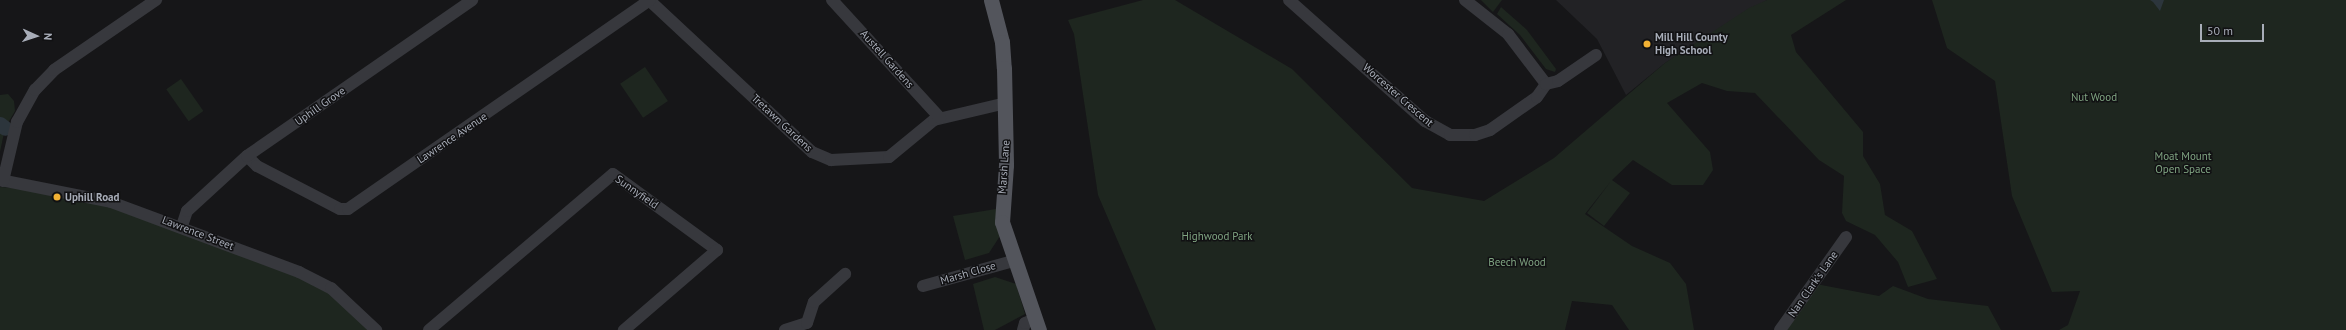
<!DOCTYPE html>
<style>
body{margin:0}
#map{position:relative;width:2346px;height:330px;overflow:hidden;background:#161618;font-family:"PT Sans",sans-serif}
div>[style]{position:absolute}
.built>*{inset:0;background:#222225}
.green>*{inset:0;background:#1e261f;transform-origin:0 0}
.water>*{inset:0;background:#2c353c}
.river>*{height:15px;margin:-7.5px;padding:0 7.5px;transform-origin:7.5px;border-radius:7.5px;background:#2c353c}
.minor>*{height:12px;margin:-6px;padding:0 6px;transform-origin:6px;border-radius:6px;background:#37383d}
.major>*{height:15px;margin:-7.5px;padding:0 7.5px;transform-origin:7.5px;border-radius:7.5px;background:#53555c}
.dots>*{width:11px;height:11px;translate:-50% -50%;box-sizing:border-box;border:2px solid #111113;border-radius:50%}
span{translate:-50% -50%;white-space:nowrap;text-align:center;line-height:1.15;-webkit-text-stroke:3px #111113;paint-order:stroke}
.poi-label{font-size:11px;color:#a8adb8;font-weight:700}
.left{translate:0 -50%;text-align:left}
.street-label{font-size:11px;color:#a8adb8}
.park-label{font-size:11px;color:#7fa381}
.north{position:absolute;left:16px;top:16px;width:40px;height:40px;-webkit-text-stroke:3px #111113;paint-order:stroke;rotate:93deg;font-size:11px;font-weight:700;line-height:16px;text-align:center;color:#a8adb8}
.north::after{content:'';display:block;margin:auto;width:14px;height:18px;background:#a8adb8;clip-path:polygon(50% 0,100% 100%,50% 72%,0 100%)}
.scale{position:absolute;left:2200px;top:24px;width:64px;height:18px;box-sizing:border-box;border:2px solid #a8adb8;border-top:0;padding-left:5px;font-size:12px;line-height:14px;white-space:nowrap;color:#a8adb8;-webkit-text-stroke:3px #111113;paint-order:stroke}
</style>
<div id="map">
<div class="built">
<i style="clip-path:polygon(1556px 0,1767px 0,1665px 63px,1626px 95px,1597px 39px)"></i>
</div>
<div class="green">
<i style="clip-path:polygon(1143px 0,1175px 0,1292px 69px,1412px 188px,1484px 201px,1554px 158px,1665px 63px,1749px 8px,1767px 0,1846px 0,1791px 35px,1796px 52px,1863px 132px,1863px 156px,1880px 184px,1885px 215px,1912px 231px,1937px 279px,1908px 287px,1898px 262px,1875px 235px,1846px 221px,1842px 213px,1844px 176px,1819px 160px,1755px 93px,1727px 91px,1702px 83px,1667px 103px,1710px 152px,1713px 170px,1703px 185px,1672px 185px,1633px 160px,1612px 180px,1630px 193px,1604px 226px,1587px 213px,1611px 181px,1585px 214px,1632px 246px,1670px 263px,1686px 284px,1694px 330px,1629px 330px,1612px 305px,1572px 301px,1565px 330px,1156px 330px,1098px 195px,1074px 34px,1068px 20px)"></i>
<i style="clip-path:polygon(1481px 0,1502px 0,1493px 12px)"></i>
<i style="clip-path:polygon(1932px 0,2346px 0,2346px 330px,2059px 330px,2068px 325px,2080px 291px,2052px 292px,2012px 196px,1995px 81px,1947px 48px)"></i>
<i style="clip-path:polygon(1501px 7px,1527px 30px,1556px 69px,1555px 72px,1546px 69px,1520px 35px,1497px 14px)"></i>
<i style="left:645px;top:67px;width:41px;height:30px;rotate:56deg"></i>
<i style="left:181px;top:79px;width:39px;height:18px;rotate:55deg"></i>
<i style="clip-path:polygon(8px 94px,14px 101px,15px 111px,5px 128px,0 152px,0 95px)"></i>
<i style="clip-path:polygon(0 187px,66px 192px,111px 202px,331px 288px,373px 330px,0 330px)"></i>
<i style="clip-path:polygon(996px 209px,1000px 236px,989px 253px,965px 260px,953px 216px)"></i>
<i style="clip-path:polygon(995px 277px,1016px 284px,1025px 314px,995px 330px,984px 330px,973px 284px)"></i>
<i style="clip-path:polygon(1816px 284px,1879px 296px,1893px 286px,1928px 299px,1988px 306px,2001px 330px,1787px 330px)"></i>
</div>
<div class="water">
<i style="clip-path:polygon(2150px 0,2164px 0,2160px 11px,2153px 2px)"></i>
</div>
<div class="river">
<i style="left:0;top:124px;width:6px;rotate:39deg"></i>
</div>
<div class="minor">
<i style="left:649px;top:0;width:223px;rotate:43deg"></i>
<i style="left:812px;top:152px;width:21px;rotate:23deg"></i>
<i style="left:831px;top:160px;width:58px;rotate:-3deg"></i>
<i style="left:889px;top:157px;width:58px;rotate:-39.4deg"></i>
<i style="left:934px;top:120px;width:74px;rotate:-13.3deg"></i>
<i style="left:832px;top:0;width:160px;rotate:47.5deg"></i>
<i style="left:1289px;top:0;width:182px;rotate:41.7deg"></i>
<i style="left:1425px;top:121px;width:29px;rotate:29deg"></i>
<i style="left:1450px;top:135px;width:25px"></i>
<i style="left:1475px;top:135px;width:16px;rotate:-18deg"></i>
<i style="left:1490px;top:130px;width:57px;rotate:-35.1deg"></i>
<i style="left:1537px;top:97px;width:16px;rotate:-55deg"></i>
<i style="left:1465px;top:0;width:55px;rotate:38.3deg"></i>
<i style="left:1508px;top:34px;width:63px;rotate:52.8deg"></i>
<i style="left:1546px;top:84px;width:12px;rotate:-14deg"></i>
<i style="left:1558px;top:81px;width:46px;rotate:-34.4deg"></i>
<i style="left:247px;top:156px;width:14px;rotate:45deg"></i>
<i style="left:257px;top:166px;width:93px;rotate:27.4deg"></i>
<i style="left:340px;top:209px;width:8px"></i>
<i style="left:348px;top:209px;width:367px;rotate:-34.7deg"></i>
<i style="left:0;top:180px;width:113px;rotate:11.2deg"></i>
<i style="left:111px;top:202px;width:201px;rotate:20.4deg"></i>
<i style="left:299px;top:272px;width:36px;rotate:27deg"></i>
<i style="left:331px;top:288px;width:62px;rotate:43deg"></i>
<i style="left:3px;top:181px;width:61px;rotate:-76.7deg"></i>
<i style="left:17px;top:122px;width:37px;rotate:-61deg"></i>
<i style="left:35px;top:90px;width:28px;rotate:-46deg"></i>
<i style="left:54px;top:70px;width:124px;rotate:-34.5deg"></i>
<i style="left:182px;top:226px;width:16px;rotate:-72deg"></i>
<i style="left:187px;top:211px;width:81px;rotate:-42.5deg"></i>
<i style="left:247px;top:156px;width:274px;rotate:-34.7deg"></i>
<i style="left:923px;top:286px;width:93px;rotate:-15.5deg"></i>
<i style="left:429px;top:330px;width:241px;rotate:-40.3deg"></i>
<i style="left:613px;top:174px;width:129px;rotate:36.2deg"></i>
<i style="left:717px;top:250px;width:123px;rotate:139.3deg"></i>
<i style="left:785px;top:330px;width:23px;rotate:-18deg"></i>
<i style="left:807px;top:323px;width:22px;rotate:-72deg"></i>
<i style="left:814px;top:302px;width:42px;rotate:-42.1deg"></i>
<i style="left:1023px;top:330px;width:7px;rotate:-74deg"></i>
<i style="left:1025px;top:323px;width:11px;rotate:-22deg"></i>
<i style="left:1780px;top:330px;width:114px;rotate:-54.6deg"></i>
</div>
<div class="major">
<i style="left:991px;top:0;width:43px;rotate:75.3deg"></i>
<i style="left:1002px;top:42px;width:26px;rotate:86deg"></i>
<i style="left:1004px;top:68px;width:97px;rotate:88.8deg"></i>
<i style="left:1006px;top:165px;width:57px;rotate:94deg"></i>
<i style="left:1002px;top:222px;width:114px;rotate:71.1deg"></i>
</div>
<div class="dots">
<i style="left:1647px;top:44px;background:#f2b134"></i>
<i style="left:57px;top:197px;background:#f2b134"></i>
</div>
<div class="poi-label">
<span class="left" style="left:1655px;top:44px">Mill Hill County<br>High School</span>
<span class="left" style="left:65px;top:197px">Uphill Road</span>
</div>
<div class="street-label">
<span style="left:887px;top:59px;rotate:48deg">Austell Gardens</span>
<span style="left:1398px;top:95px;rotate:41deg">Worcester Crescent</span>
<span style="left:320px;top:106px;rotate:-35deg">Uphill Grove</span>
<span style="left:782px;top:123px;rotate:43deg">Tretawn Gardens</span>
<span style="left:452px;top:138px;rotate:-34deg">Lawrence Avenue</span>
<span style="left:1004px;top:167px;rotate:-86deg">Marsh Lane</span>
<span style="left:637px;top:192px;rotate:35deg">Sunnyfield</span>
<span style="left:198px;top:233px;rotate:21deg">Lawrence Street</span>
<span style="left:968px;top:273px;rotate:-16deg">Marsh Close</span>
<span style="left:1813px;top:284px;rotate:-55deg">Nan Clark's Lane</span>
</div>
<div class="park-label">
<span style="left:2094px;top:97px">Nut Wood</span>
<span style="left:2183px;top:163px">Moat Mount<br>Open Space</span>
<span style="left:1217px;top:236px">Highwood Park</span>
<span style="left:1517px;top:262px">Beech Wood</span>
</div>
<div class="north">N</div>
<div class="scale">50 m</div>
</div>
